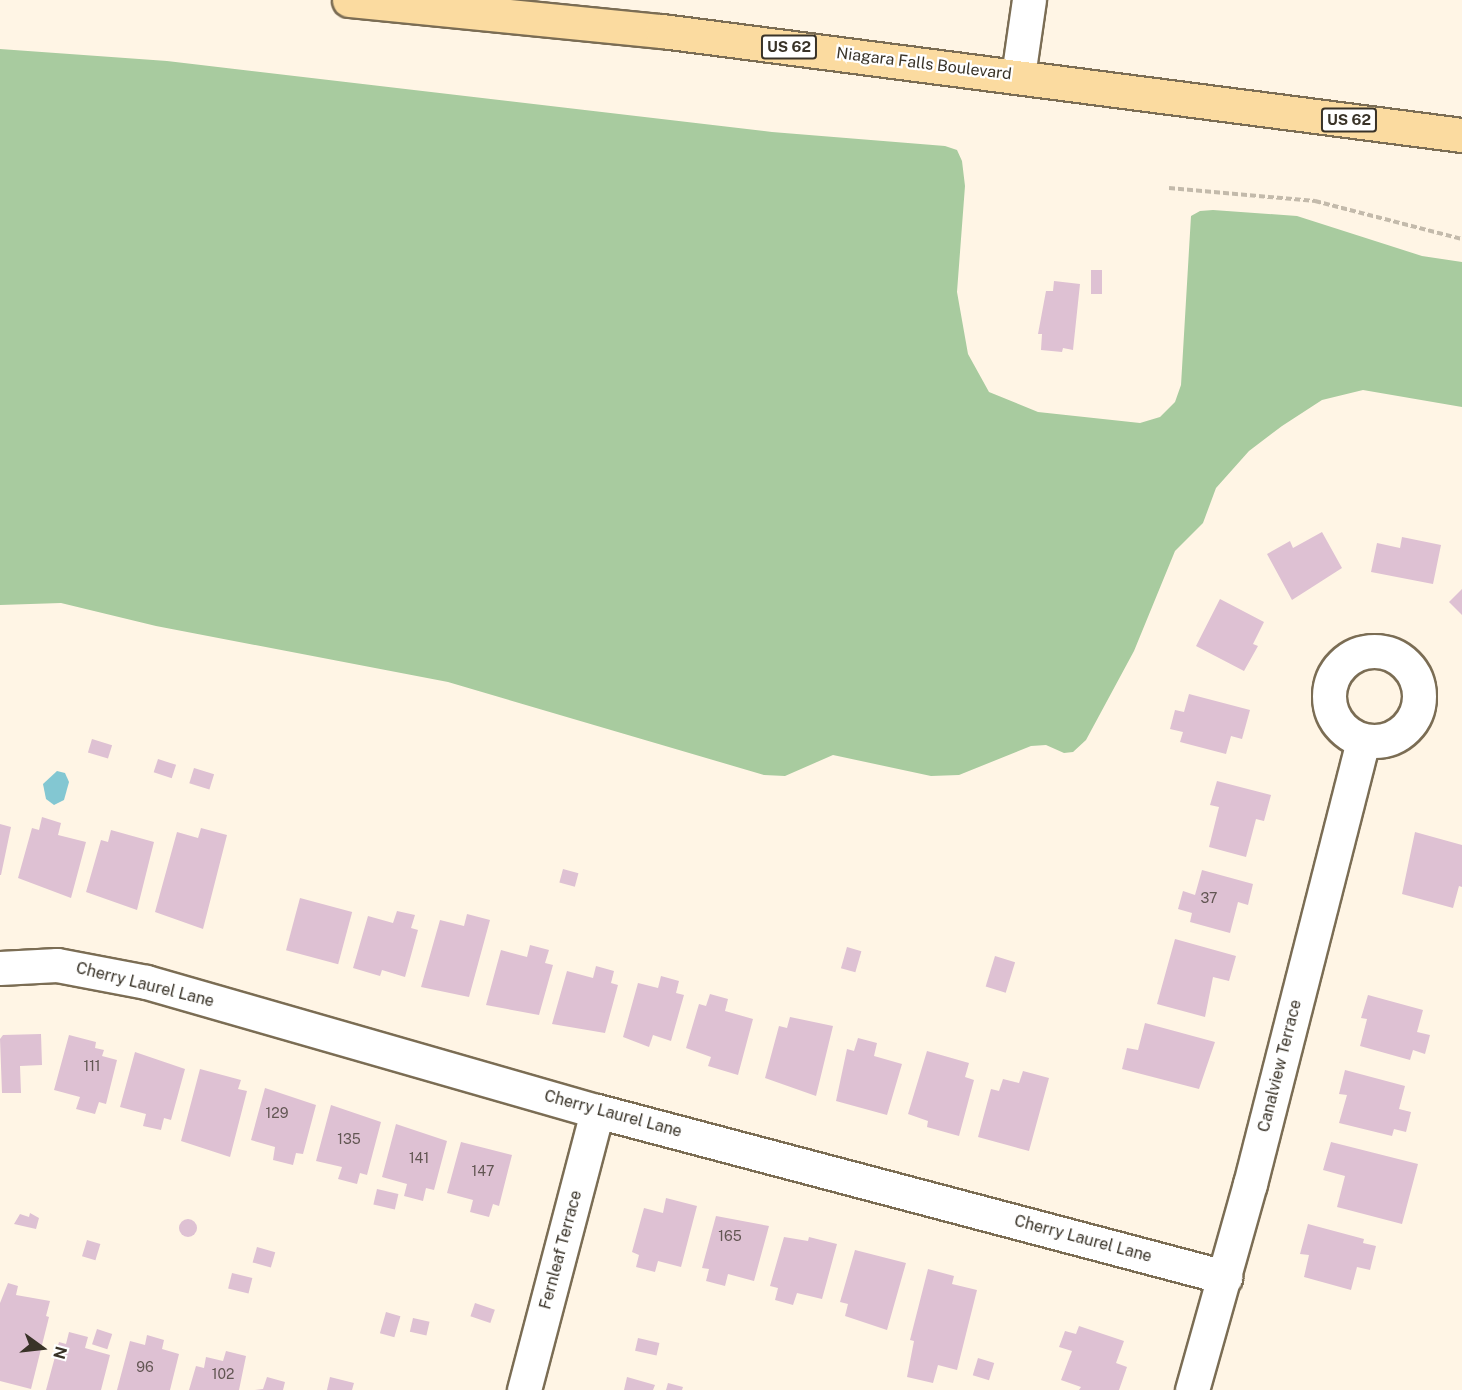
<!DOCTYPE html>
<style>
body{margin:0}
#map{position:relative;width:1462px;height:1390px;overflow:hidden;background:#fff5e5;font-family:"Public Sans",sans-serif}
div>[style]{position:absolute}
.forest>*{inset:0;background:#a8cb9f}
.water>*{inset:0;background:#83c7d2}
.building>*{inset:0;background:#dec1d3;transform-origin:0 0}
.round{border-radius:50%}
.path>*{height:4px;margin-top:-2px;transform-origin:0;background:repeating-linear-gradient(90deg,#c3baab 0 6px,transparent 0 9px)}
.roads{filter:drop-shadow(2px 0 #7b6d54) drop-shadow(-2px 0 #7b6d54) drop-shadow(0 2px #7b6d54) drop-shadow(0 -2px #7b6d54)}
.minor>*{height:33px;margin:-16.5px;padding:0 16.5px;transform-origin:16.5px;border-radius:16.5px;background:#fff}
.minor>.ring{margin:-16.5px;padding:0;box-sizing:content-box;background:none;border:33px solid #fff;border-radius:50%}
.major>*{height:33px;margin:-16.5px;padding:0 16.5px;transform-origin:16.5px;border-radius:16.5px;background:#fbdba0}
span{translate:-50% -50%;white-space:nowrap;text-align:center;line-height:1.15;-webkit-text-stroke:4.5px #fff;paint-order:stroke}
.number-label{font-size:14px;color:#625653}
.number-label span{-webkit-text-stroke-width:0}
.shield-label span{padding:2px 4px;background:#fff;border:2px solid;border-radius:4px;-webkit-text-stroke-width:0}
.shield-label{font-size:15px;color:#393328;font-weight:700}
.street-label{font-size:16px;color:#393328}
.north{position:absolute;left:12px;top:1318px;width:60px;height:60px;-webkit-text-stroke:4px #fff;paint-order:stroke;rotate:105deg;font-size:16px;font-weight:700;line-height:24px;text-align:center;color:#393328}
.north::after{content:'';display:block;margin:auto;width:21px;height:27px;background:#393328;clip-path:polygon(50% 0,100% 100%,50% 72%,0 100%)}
</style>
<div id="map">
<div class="forest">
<i style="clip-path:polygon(0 49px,167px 61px,772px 132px,945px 146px,957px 150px,962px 161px,965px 186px,957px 292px,968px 354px,989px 392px,1038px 412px,1140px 423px,1160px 417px,1175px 402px,1181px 385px,1191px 216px,1200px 211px,1213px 210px,1297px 216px,1422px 256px,1462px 262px,1462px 407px,1363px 390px,1322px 400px,1282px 426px,1249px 451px,1216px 488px,1203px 523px,1175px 551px,1134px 651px,1086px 740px,1073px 752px,1064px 753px,1046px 745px,1031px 746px,959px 775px,931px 776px,833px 755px,785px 776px,764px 775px,448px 682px,156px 626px,61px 603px,0 605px)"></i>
</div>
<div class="water">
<i style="clip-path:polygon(57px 771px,65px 773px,69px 782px,64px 800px,54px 805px,46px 799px,43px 784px)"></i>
</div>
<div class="building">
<i style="left:1091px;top:270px;width:11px;height:24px"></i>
<i style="clip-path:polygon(1054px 281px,1080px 284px,1073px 350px,1063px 348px,1062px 352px,1041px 350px,1042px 334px,1038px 334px,1046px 291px,1053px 291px)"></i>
<i style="clip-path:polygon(1322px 532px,1342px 568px,1292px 600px,1267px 554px,1290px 541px,1293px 548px)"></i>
<i style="clip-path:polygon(1402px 537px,1441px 545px,1433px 584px,1371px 572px,1377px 543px,1400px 548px)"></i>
<i style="clip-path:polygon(1462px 589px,1462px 615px,1449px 602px)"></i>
<i style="clip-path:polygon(1220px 599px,1264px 622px,1253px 644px,1258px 646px,1244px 671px,1196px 646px)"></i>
<i style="clip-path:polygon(1189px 694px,1250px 710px,1242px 739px,1231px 736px,1226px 754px,1180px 742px,1183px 732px,1170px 729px,1175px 710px,1184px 712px)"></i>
<i style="left:92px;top:739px;width:21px;height:14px;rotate:17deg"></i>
<i style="left:158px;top:759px;width:19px;height:14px;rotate:18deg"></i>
<i style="left:194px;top:768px;width:21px;height:16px;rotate:17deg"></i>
<i style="clip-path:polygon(1217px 781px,1271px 795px,1264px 821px,1256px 819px,1246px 857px,1209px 847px,1219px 807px,1210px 805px)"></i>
<i style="clip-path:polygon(42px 817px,61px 823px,58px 835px,86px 842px,71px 898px,18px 878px,32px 828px,39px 830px)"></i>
<i style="clip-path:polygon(0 824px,11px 827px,1px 875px,0 875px)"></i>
<i style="clip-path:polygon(201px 828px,227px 835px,203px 929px,155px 912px,177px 832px,198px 838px)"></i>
<i style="clip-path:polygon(111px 830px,154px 842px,137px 910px,86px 892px,101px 840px,108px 842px)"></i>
<i style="clip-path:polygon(1415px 832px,1462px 845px,1462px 887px,1459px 886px,1453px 908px,1402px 894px)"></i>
<i style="left:563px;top:869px;width:16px;height:14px;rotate:15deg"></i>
<i style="clip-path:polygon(1202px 870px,1253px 884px,1248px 905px,1238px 902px,1230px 933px,1190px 922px,1192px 913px,1178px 909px,1183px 891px,1195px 895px)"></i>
<i style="left:300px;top:898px;width:54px;height:54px;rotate:15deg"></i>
<i style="clip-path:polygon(397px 911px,415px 915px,411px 928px,418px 930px,405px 977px,382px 970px,380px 976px,353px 968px,368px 916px,393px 923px)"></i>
<i style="clip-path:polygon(467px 914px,490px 920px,469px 997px,421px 987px,440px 920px,464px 926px)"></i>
<i style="clip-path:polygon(1175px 939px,1236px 956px,1229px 981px,1213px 977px,1205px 1017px,1157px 1004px)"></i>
<i style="clip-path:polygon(530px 945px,549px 950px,545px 963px,553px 965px,539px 1015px,486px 1005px,501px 950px,527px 957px)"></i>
<i style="left:847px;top:947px;width:15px;height:22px;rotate:16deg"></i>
<i style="left:995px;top:956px;width:21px;height:32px;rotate:17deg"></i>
<i style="clip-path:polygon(596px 966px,614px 971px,611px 983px,618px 985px,605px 1033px,552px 1024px,567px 971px,593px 978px)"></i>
<i style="clip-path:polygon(661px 976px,679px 981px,676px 993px,684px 995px,671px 1041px,653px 1035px,649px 1047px,623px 1037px,638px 983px,658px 988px)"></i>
<i style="clip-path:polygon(710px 994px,728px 999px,725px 1011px,753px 1019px,738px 1075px,708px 1066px,711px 1057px,686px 1048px,699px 1004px,706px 1006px)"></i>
<i style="clip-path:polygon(1368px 995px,1423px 1010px,1417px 1032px,1430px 1035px,1425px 1054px,1413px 1050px,1410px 1060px,1360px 1046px,1367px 1019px,1361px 1018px)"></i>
<i style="clip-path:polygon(790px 1017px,833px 1026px,816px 1096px,765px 1078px,779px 1026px,787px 1028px)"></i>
<i style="clip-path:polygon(1145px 1023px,1215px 1042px,1199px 1089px,1122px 1069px,1127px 1048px,1138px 1050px)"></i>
<i style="clip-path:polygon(41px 1034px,42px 1065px,20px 1066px,21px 1093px,2px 1093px,0 1039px,3px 1035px)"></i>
<i style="clip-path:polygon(69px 1035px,96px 1042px,95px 1048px,104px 1050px,102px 1056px,117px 1060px,106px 1104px,99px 1102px,95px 1114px,76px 1109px,80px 1097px,54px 1090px)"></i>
<i style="clip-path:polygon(858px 1038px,877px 1043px,874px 1056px,902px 1064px,887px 1115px,836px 1101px,847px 1049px,854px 1051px)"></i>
<i style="clip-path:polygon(927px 1051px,969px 1063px,965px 1077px,974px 1080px,959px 1136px,927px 1127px,928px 1121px,908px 1114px)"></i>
<i style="clip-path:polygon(135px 1052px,185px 1069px,171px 1120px,164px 1118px,161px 1130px,143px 1126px,146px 1114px,120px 1107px)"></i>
<i style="clip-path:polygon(200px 1069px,241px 1080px,238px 1089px,247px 1091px,230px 1157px,181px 1141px)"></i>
<i style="clip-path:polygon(1345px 1070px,1405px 1086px,1399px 1109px,1411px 1112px,1406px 1132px,1394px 1129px,1392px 1136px,1339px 1123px,1347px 1095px,1339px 1094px)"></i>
<i style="clip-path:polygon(1023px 1071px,1049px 1078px,1029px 1151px,978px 1137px,991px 1089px,999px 1091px,1003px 1079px,1019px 1083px)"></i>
<i style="clip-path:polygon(265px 1088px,316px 1105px,303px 1154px,296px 1153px,293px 1165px,273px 1160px,275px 1147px,251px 1140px)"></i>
<i style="clip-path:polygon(331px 1105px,381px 1122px,367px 1175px,360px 1173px,357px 1184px,338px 1179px,342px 1167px,316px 1161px)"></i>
<i style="clip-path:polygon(396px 1124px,447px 1141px,434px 1190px,426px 1188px,423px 1201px,404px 1196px,407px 1184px,382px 1177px)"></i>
<i style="clip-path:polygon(461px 1142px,512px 1155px,499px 1206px,493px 1204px,489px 1217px,470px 1212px,473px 1200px,447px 1193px)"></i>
<i style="clip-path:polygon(1331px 1142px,1418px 1164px,1402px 1224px,1337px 1207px,1345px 1176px,1323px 1170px)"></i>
<i style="left:377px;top:1189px;width:22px;height:16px;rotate:13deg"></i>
<i style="clip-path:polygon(666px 1198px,697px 1206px,681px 1267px,658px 1261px,655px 1272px,636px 1267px,639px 1255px,632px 1252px,644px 1208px,663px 1213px)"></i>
<i style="clip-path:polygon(30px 1213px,39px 1218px,36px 1229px,14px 1224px,20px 1214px,29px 1217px)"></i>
<i style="clip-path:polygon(716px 1216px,769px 1226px,754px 1281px,728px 1274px,725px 1286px,706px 1281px,709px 1269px,702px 1268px)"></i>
<i class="round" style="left:179px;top:1219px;width:18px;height:18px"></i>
<i style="clip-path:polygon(1308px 1224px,1364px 1239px,1363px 1243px,1376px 1246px,1370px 1270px,1357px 1267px,1351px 1290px,1304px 1277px,1309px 1255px,1300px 1254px)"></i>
<i style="clip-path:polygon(784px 1237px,808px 1241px,809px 1237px,837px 1244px,822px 1299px,797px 1293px,793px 1305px,775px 1300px,778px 1288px,770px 1286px)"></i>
<i style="left:87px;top:1240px;width:14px;height:17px;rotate:17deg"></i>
<i style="left:257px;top:1247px;width:19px;height:16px;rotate:16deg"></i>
<i style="clip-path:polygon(855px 1250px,906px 1263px,887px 1330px,845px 1316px,848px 1304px,840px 1302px)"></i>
<i style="clip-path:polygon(928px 1269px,954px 1276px,952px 1284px,977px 1290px,957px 1370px,938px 1365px,933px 1383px,907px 1377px,914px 1341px,910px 1340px)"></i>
<i style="left:232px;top:1273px;width:21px;height:16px;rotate:14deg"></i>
<i style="clip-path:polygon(8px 1283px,18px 1286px,16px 1295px,50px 1301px,46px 1316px,49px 1317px,31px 1389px,0 1381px,0 1303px)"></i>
<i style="left:475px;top:1303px;width:21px;height:14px;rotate:19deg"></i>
<i style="left:386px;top:1312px;width:15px;height:22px;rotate:16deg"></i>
<i style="left:413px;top:1318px;width:17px;height:14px;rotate:13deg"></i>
<i style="clip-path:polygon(1079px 1326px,1124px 1341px,1116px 1363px,1127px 1367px,1119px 1390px,1079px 1390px,1081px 1387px,1061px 1380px,1072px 1351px,1059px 1347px,1065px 1331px,1076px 1334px)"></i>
<i style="left:97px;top:1329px;width:16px;height:16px;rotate:18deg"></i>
<i style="clip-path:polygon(69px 1332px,88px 1337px,85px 1348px,110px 1355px,101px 1390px,46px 1390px,59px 1342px,66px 1344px)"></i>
<i style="clip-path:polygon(147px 1335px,164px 1340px,162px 1349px,179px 1354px,170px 1390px,117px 1390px,130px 1341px,145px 1345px)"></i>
<i style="left:638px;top:1338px;width:22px;height:13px;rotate:13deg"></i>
<i style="clip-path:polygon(226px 1351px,246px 1356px,239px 1390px,189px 1390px,196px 1366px,204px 1368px,206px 1357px,223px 1361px)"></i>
<i style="left:978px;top:1358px;width:17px;height:18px;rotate:17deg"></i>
<i style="clip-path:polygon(267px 1377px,285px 1382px,283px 1390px,255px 1390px,263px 1389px)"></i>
<i style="clip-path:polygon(330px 1377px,354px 1383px,352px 1390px,327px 1390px)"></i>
<i style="clip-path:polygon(627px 1377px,655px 1385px,653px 1390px,624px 1390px)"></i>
<i style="clip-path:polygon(668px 1383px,683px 1387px,682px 1390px,666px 1390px)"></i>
</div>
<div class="path">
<i style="left:1169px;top:188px;width:147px;rotate:5.1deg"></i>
<i style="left:1315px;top:201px;width:152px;rotate:14.5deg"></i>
</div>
<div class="roads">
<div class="minor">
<i style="left:1018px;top:76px;width:77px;rotate:-81.8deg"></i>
<i class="ring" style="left:1329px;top:651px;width:57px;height:57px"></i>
<i style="left:0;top:968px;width:57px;rotate:-3deg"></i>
<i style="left:57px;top:965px;width:91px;rotate:10.8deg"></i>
<i style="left:146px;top:982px;width:469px;rotate:16deg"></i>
<i style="left:597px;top:1111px;width:650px;rotate:14.81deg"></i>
<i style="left:524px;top:1390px;width:288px;rotate:-75.3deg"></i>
<i style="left:1192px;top:1390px;width:214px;rotate:-74.3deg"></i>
<i style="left:1250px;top:1184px;width:458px;rotate:-75.7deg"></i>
</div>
<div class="major">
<i style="left:349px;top:0;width:315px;rotate:5.7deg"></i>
<i style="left:662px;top:31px;width:807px;rotate:7.41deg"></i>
</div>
</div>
<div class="number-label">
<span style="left:1209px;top:898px">37</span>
<span style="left:92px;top:1066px">111</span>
<span style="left:277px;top:1113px">129</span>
<span style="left:349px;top:1139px">135</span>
<span style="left:419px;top:1158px">141</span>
<span style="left:483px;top:1171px">147</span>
<span style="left:730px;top:1236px">165</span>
<span style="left:145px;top:1367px">96</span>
<span style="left:223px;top:1374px">102</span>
</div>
<div class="shield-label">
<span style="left:789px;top:47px">US 62</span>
<span style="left:1349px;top:120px">US 62</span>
</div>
<div class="street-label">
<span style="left:924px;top:64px;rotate:7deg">Niagara Falls Boulevard</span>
<span style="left:145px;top:985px;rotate:14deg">Cherry Laurel Lane</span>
<span style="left:1280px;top:1066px;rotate:-76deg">Canalview Terrace</span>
<span style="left:613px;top:1114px;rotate:15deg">Cherry Laurel Lane</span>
<span style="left:1083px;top:1239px;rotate:15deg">Cherry Laurel Lane</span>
<span style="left:561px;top:1250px;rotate:-75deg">Fernleaf Terrace</span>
</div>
<div class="north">N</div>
</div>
